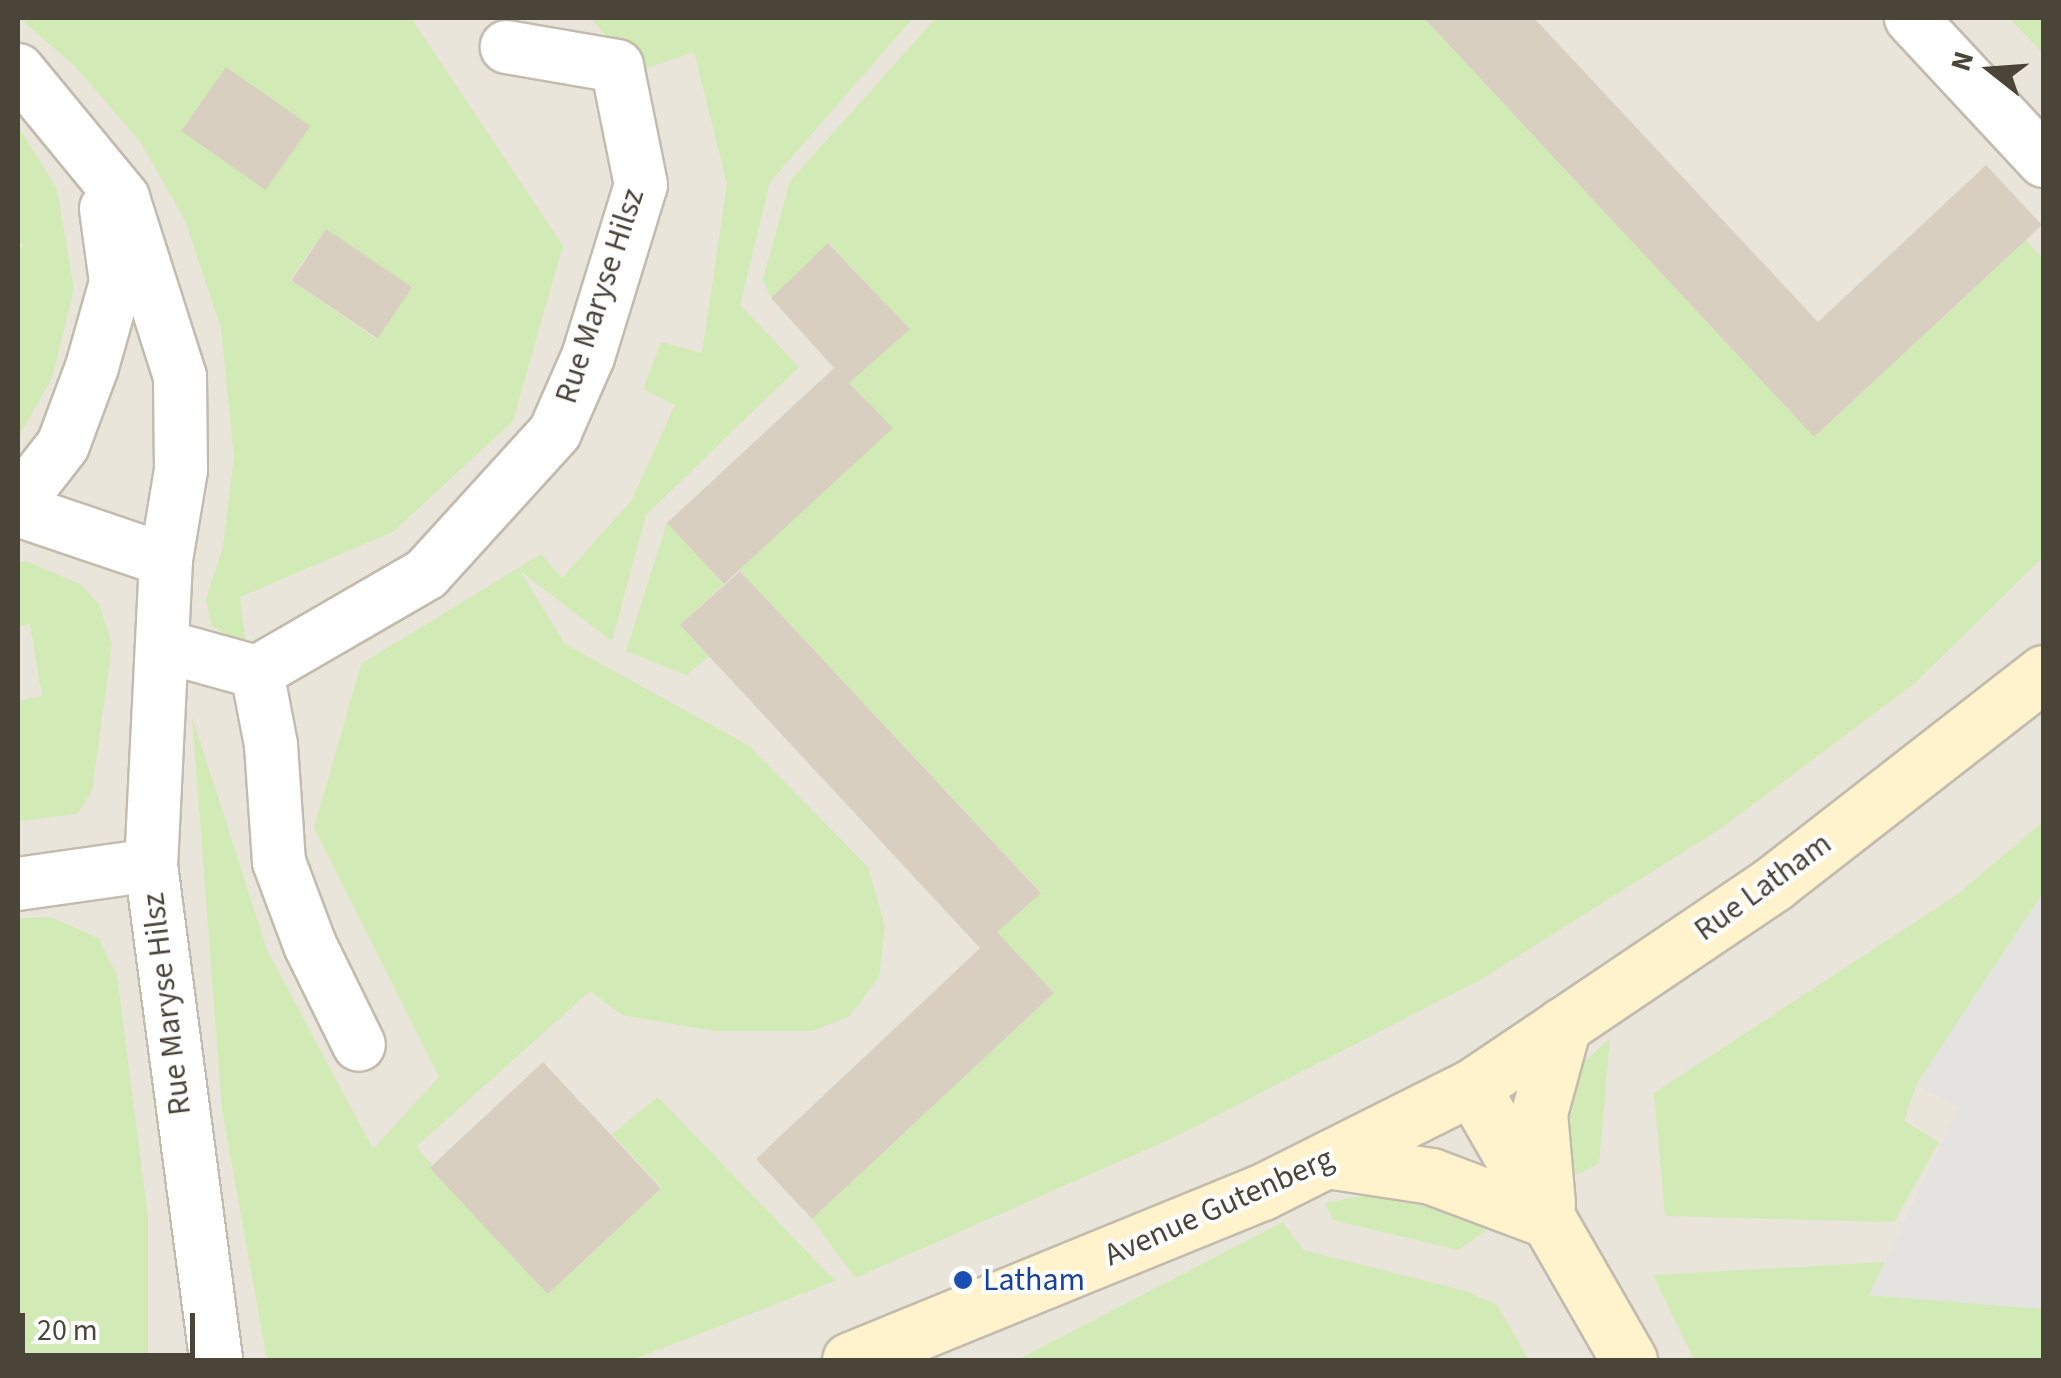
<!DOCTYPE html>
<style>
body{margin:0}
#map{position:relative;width:2061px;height:1378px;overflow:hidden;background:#f6f3ec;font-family:"Source Sans 3",sans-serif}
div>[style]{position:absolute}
.residential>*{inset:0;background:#eae5da;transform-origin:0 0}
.green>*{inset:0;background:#d2eab5}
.parking>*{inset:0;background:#e5e3e0}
.building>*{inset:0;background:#d8cfc1;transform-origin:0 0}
.roads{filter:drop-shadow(2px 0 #c2bbae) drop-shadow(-2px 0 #c2bbae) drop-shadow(0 2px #c2bbae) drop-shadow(0 -2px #c2bbae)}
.street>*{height:52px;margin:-26px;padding:0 26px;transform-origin:26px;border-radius:26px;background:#fff}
.secondary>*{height:55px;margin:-27.5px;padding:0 27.5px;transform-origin:27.5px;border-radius:27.5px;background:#fff3cd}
.dots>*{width:28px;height:28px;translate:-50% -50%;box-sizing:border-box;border:5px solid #fff;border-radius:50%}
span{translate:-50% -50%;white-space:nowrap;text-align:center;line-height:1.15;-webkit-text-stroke:8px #fff;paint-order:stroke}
.street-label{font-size:32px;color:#4b4439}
.transit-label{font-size:32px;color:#164399}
.left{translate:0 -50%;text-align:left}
.frame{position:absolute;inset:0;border:20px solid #4b4439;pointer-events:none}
.north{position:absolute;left:1941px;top:20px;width:100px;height:100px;-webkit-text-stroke:8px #fff;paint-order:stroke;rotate:287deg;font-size:28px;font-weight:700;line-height:40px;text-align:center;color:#4b4439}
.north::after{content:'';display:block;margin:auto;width:35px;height:45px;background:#4b4439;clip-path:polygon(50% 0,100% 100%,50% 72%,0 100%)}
.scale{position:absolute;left:20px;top:1313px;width:175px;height:45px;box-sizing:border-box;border:5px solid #4b4439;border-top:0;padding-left:12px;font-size:30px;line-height:35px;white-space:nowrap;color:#4b4439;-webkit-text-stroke:8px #fff;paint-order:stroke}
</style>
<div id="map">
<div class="residential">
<i style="left:18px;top:18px;width:2025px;height:1342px"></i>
</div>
<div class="green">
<i style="clip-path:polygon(evenodd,19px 18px,411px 18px,563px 246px,513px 421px,393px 532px,240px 597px,246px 645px,211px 626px,206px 599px,223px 547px,234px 457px,221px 328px,185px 220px,141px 143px,75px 66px,19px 18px,226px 68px,310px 126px,265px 189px,226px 68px,19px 18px,325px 230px,411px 287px,376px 339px,290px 280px,325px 230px)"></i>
<i style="clip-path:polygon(591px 18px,913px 18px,770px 182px,740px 305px,799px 367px,646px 515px,612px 641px,520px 571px,565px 644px,748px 745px,868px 867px,885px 926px,879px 977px,850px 1016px,813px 1031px,714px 1031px,622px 1015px,590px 991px,416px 1147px,548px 1294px,662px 1188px,612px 1134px,658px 1097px,835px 1281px,632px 1360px,267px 1360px,222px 1110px,192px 716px,267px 950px,373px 1149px,439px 1077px,314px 828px,361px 664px,541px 554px,562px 578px,631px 501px,675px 405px,643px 389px,661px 342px,702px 353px,727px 184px,694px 52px,635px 72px)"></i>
<i style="clip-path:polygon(936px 18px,1424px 18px,1814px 437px,2026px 240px,2043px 259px,2043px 557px,1915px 683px,1723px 827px,1480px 980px,1173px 1138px,855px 1278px,812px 1219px,1054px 993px,997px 932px,1041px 892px,739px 570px,892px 428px,849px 383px,909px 328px,829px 243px,771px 298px,763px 279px,790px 181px)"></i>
<i style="clip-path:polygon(2009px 18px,2043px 18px,2043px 53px)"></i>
<i style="clip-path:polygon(18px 126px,57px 189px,74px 289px,52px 378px,18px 438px,18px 252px,23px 245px,18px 240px)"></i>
<i style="clip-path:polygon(667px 523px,724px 584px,680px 625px,709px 657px,686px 675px,626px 651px)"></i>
<i style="clip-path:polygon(26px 561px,80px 584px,99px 604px,112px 644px,92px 792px,77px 814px,18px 821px,18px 701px,42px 696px,30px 624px,18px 626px,18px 563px)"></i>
<i style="clip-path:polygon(2043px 822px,2043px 893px,1916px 1085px,1904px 1121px,1939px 1142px,1894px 1222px,1665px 1216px,1654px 1093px,1958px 894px)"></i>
<i style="clip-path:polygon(50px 917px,98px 938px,117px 975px,148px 1218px,148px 1360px,18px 1360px,18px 918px)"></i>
<i style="clip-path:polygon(1610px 1038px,1599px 1163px,1577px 1175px,1568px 1156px,1563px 1096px,1578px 1068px)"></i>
<i style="clip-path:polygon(1371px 1194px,1469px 1216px,1486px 1231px,1458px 1250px,1333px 1220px,1325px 1203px)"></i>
<i style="clip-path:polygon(1283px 1222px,1303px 1250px,1466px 1291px,1497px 1305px,1529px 1360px,1017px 1360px)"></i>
<i style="clip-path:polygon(1885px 1262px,1870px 1295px,2043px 1309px,2043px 1360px,1694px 1360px,1653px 1275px)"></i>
</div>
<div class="parking">
<i style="clip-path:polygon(2043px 893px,2043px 1309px,1869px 1295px,1959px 1107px,1916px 1085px)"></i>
</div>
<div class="building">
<i style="clip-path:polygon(1424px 18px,1534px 18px,1818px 322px,1986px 165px,2042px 225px,1814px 437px)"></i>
<i style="left:226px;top:67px;width:103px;height:78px;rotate:35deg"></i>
<i style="left:326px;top:229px;width:104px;height:62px;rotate:34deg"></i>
<i style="clip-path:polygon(828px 243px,910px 329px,849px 383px,893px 428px,724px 584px,667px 523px,834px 368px,771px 298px)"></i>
<i style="clip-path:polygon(740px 571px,1041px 893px,997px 932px,1054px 993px,812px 1219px,756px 1159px,993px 936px,980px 948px,680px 625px)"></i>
<i style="left:543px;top:1062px;width:173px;height:155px;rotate:47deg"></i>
</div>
<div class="roads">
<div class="street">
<i style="left:1911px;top:18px;width:195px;rotate:47.1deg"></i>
<i style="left:18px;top:70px;width:166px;rotate:50.6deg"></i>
<i style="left:123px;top:198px;width:188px;rotate:72.3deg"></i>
<i style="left:180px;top:377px;width:93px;rotate:89.4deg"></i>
<i style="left:181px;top:470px;width:91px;rotate:99.5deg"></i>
<i style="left:166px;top:560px;width:305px;rotate:92.8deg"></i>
<i style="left:151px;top:865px;width:499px;rotate:82.5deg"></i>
<i style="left:18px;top:503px;width:73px;rotate:-52.2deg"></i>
<i style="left:63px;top:445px;width:83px;rotate:-69.6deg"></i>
<i style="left:92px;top:367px;width:88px;rotate:-74.2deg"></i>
<i style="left:116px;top:282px;width:74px;rotate:-97.8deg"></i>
<i style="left:18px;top:510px;width:156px;rotate:18.7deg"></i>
<i style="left:163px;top:646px;width:98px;rotate:15.5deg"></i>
<i style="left:257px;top:672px;width:74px;rotate:79.1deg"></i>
<i style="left:271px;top:745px;width:117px;rotate:86.1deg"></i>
<i style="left:279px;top:862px;width:89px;rotate:69.5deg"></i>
<i style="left:310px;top:945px;width:111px;rotate:63.9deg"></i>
<i style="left:257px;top:672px;width:195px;rotate:-30.1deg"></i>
<i style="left:426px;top:574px;width:192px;rotate:-47.7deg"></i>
<i style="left:555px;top:432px;width:82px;rotate:-66.3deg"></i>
<i style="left:588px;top:357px;width:180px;rotate:-72.9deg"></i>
<i style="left:641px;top:185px;width:121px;rotate:-101.4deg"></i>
<i style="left:617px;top:66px;width:112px;rotate:-170.2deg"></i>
<i style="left:18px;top:884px;width:134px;rotate:-8.1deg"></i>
</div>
<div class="secondary">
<i style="left:1472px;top:1087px;width:315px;rotate:60.1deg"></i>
<i style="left:1327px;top:1160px;width:105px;rotate:8.7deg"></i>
<i style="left:1431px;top:1176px;width:125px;rotate:20.6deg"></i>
<i style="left:1547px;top:1204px;width:91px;rotate:-95deg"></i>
<i style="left:1539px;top:1113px;width:91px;rotate:-74.7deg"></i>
<i style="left:850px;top:1360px;width:445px;rotate:-22.2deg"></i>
<i style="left:1262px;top:1192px;width:235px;rotate:-26.6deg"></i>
<i style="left:1472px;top:1087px;width:364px;rotate:-34deg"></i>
<i style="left:1774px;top:883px;width:342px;rotate:-37.9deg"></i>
</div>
</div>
<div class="dots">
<i style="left:963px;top:1280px;background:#1a4fb4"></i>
</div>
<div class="street-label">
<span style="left:600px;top:296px;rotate:-72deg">Rue Maryse Hilsz</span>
<span style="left:1763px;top:887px;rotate:-36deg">Rue Latham</span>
<span style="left:167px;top:1004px;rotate:-97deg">Rue Maryse Hilsz</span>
<span style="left:1219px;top:1207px;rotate:-24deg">Avenue Gutenberg</span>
</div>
<div class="transit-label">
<span class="left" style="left:983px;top:1280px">Latham</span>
</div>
<div class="frame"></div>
<div class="north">N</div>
<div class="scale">20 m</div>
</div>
